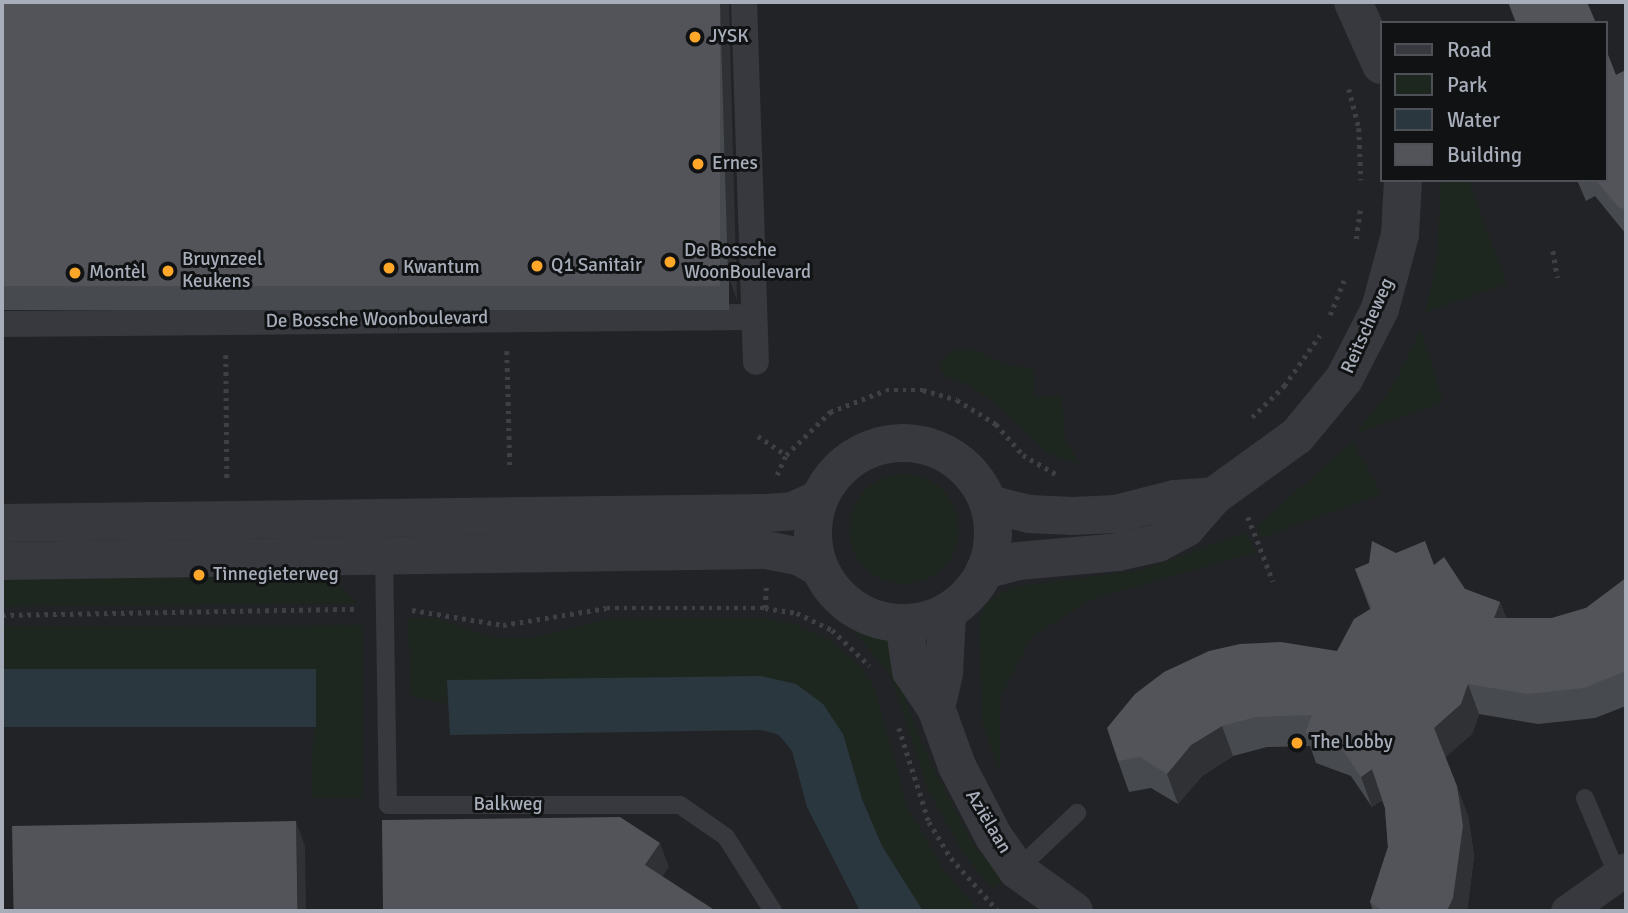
<!DOCTYPE html>
<meta charset="utf-8">
<style>
body{margin:0}
#map{position:relative;width:1628px;height:913px;overflow:hidden;background:#161719;font-family:Signika,sans-serif}
div>[style]{position:absolute}
.built>*{inset:0;background:#222326}
.green>*{inset:0;background:#1e271f}
.round{border-radius:50%}
.water>*{inset:0;background:#2b373e;transform-origin:0 0}
.path>*{height:4.5px;margin-top:-2.25px;transform-origin:0;background:repeating-linear-gradient(90deg,#3d4045 0 3.5px,transparent 0 8.5px)}
.service>*{height:18px;margin:-9px;padding:0 9px;transform-origin:9px;border-radius:9px;background:#37393e}
.pedestrian>*{height:26px;margin:-13px;padding:0 13px;transform-origin:13px;border-radius:13px;background:#37393e}
.minor>*{height:33px;margin:-16.5px;padding:0 16.5px;transform-origin:16.5px;border-radius:16.5px;background:#37393e}
.tertiary>*{height:38px;margin:-19px;padding:0 19px;transform-origin:19px;border-radius:19px;background:#37393e}
.tertiary>.ring{margin:-19px;padding:0;box-sizing:content-box;background:none;border:38px solid #37393e;border-radius:50%}
.wall>*{inset:0;background:#474a4e;transform-origin:0 0}
.shaded-wall>*{inset:0;background:#2f3134}
.building>*{inset:0;background:#52545a;transform-origin:0 0}
.dots>*{width:19px;height:19px;translate:-50% -50%;box-sizing:border-box;border:4px solid #111214;border-radius:50%}
span{translate:-50% -50%;white-space:nowrap;text-align:center;line-height:1.15;-webkit-text-stroke:6px #111214;paint-order:stroke}
.poi-label{font-size:19px;color:#a7aeba}
.left{translate:0 -50%;text-align:left}
.street-label{font-size:19px;color:#a7aeba}
.frame{position:absolute;inset:0;border:4px solid #a7aeba;pointer-events:none}
.legend{position:absolute;left:1380px;top:21px;width:228px;height:161px;box-sizing:border-box;background:#111214;border:2px solid #4d5056;margin:0;padding:9px 12px;list-style:none;font-size:21px;color:#a7aeba}
.legend li{display:flex;align-items:center;gap:14px;height:35px}
.legend b{width:35px;border:2px solid #4d5056}
</style>
<div id="map">
<div class="built">
<i style="clip-path:polygon(evenodd,2px 2px,1626px 2px,1626px 911px,2px 911px,2px 2px,1381px 23px,1605px 23px,1605px 180px,1381px 180px,1381px 23px)"></i>
</div>
<div class="green">
<i style="clip-path:polygon(1441px 180px,1468px 180px,1507px 284px,1425px 312px,1437px 259px)"></i>
<i style="clip-path:polygon(1421px 330px,1443px 402px,1355px 434px,1393px 386px)"></i>
<i style="clip-path:polygon(953px 349px,972px 349px,1010px 366px,1033px 368px,1034px 397px,1062px 396px,1065px 439px,1080px 464px,1049px 454px,997px 405px,969px 385px,945px 376px,939px 365px)"></i>
<i style="clip-path:polygon(1353px 441px,1381px 494px,1261px 538px,1257px 526px)"></i>
<i class="round" style="left:849px;top:474px;width:110px;height:110px"></i>
<i style="clip-path:polygon(1245px 532px,1257px 552px,1092px 599px,1031px 637px,1001px 696px,1000px 773px,983px 726px,979px 622px,986px 602px,1012px 587px,1143px 570px)"></i>
<i style="clip-path:polygon(325px 570px,357px 603px,2px 607px,2px 578px)"></i>
<i style="clip-path:polygon(408px 618px,435px 618px,496px 638px,531px 638px,607px 619px,764px 618px,795px 624px,828px 639px,861px 666px,875px 690px,908px 808px,942px 867px,978px 911px,922px 910px,882px 846px,862px 799px,843px 734px,447px 681px,447px 704px,411px 696px)"></i>
<i style="clip-path:polygon(363px 625px,363px 798px,311px 798px,316px 669px,2px 672px,2px 626px)"></i>
<i style="clip-path:polygon(850px 626px,884px 632px,914px 725px,933px 768px,973px 844px,1004px 880px,993px 890px,963px 853px,927px 788px,891px 676px)"></i>
</div>
<div class="water">
<i style="left:316px;top:669px;width:58px;height:314px;rotate:90deg"></i>
<i style="clip-path:polygon(761px 676px,796px 684px,823px 704px,843px 734px,862px 799px,882px 846px,923px 911px,860px 911px,807px 807px,792px 751px,779px 735px,762px 730px,450px 735px,447px 680px)"></i>
</div>
<div class="path">
<i style="left:1349px;top:89px;width:40px;rotate:75.6deg"></i>
<i style="left:1359px;top:128px;width:52px;rotate:87.8deg"></i>
<i style="left:1356px;top:239px;width:29px;rotate:-82deg"></i>
<i style="left:1553px;top:251px;width:27px;rotate:80deg"></i>
<i style="left:1330px;top:315px;width:37px;rotate:-68deg"></i>
<i style="left:507px;top:351px;width:115px;rotate:88.5deg"></i>
<i style="left:226px;top:355px;width:127px;rotate:89.5deg"></i>
<i style="left:1252px;top:417px;width:45px;rotate:-44.1deg"></i>
<i style="left:1284px;top:386px;width:62px;rotate:-54.8deg"></i>
<i style="left:758px;top:436px;width:34px;rotate:34deg"></i>
<i style="left:777px;top:475px;width:22px;rotate:-66deg"></i>
<i style="left:786px;top:455px;width:62px;rotate:-44.3deg"></i>
<i style="left:830px;top:412px;width:60px;rotate:-21.4deg"></i>
<i style="left:886px;top:390px;width:37px"></i>
<i style="left:923px;top:390px;width:35px;rotate:16deg"></i>
<i style="left:957px;top:400px;width:46px;rotate:31.6deg"></i>
<i style="left:996px;top:424px;width:41px;rotate:48.9deg"></i>
<i style="left:1023px;top:455px;width:38px;rotate:30deg"></i>
<i style="left:1248px;top:517px;width:69px;rotate:68.7deg"></i>
<i style="left:765px;top:608px;width:21px;rotate:-87deg"></i>
<i style="left:412px;top:610px;width:92px;rotate:9.4deg"></i>
<i style="left:503px;top:625px;width:105px;rotate:-9.3deg"></i>
<i style="left:607px;top:608px;width:158px"></i>
<i style="left:765px;top:608px;width:32px;rotate:9deg"></i>
<i style="left:797px;top:613px;width:39px;rotate:26deg"></i>
<i style="left:832px;top:630px;width:52px;rotate:43.5deg"></i>
<i style="left:2px;top:615px;width:356px;rotate:-1deg"></i>
<i style="left:899px;top:728px;width:99px;rotate:72.3deg"></i>
<i style="left:929px;top:822px;width:42px;rotate:58.6deg"></i>
<i style="left:951px;top:858px;width:71px;rotate:48.4deg"></i>
</div>
<div class="service">
<i style="left:384px;top:553px;width:252px;rotate:89.1deg"></i>
<i style="left:388px;top:805px;width:292px"></i>
<i style="left:680px;top:805px;width:56px;rotate:34.8deg"></i>
<i style="left:726px;top:837px;width:88px;rotate:57.6deg"></i>
<i style="left:1585px;top:798px;width:82px;rotate:67.2deg"></i>
<i style="left:1017px;top:870px;width:83px;rotate:-43.5deg"></i>
</div>
<div class="pedestrian">
<i style="left:744px;top:2px;width:360px;rotate:88.1deg"></i>
<i style="left:2px;top:324px;width:751px;rotate:-0.53deg"></i>
</div>
<div class="minor">
<i style="left:1567px;top:911px;width:72px;rotate:-35.4deg"></i>
</div>
<div class="tertiary">
<i style="left:1353px;top:2px;width:69px;rotate:66deg"></i>
<i class="ring" style="left:813px;top:443px;width:142px;height:142px"></i>
<i style="left:989px;top:504px;width:41px;rotate:14deg"></i>
<i style="left:1029px;top:514px;width:44px;rotate:2.6deg"></i>
<i style="left:1073px;top:516px;width:43px;rotate:-2.7deg"></i>
<i style="left:1116px;top:514px;width:61px;rotate:-14.3deg"></i>
<i style="left:1175px;top:499px;width:39px;rotate:-4deg"></i>
<i style="left:2px;top:523px;width:764px;rotate:-0.75deg"></i>
<i style="left:766px;top:513px;width:26px;rotate:-4deg"></i>
<i style="left:792px;top:511px;width:30px;rotate:-24deg"></i>
<i style="left:2px;top:561px;width:764px;rotate:-0.82deg"></i>
<i style="left:766px;top:550px;width:33px;rotate:11deg"></i>
<i style="left:798px;top:556px;width:25px;rotate:29deg"></i>
<i style="left:985px;top:570px;width:34px;rotate:-15deg"></i>
<i style="left:1018px;top:561px;width:100px;rotate:-5.1deg"></i>
<i style="left:1118px;top:552px;width:41px;rotate:-12.7deg"></i>
<i style="left:1158px;top:543px;width:32px;rotate:-28deg"></i>
<i style="left:1186px;top:528px;width:43px;rotate:-48.8deg"></i>
<i style="left:1214px;top:496px;width:102px;rotate:-35.9deg"></i>
<i style="left:1297px;top:436px;width:74px;rotate:-50.5deg"></i>
<i style="left:1344px;top:379px;width:79px;rotate:-62.8deg"></i>
<i style="left:1380px;top:309px;width:77px;rotate:-74.9deg"></i>
<i style="left:1400px;top:235px;width:55px;rotate:-86.9deg"></i>
<i style="left:904px;top:623px;width:49px;rotate:81.7deg"></i>
<i style="left:911px;top:671px;width:45px;rotate:56deg"></i>
<i style="left:936px;top:708px;width:62px;rotate:70.1deg"></i>
<i style="left:957px;top:766px;width:80px;rotate:62.5deg"></i>
<i style="left:994px;top:837px;width:40px;rotate:55.1deg"></i>
<i style="left:1017px;top:870px;width:70px;rotate:35.7deg"></i>
<i style="left:936px;top:708px;width:37px;rotate:-77deg"></i>
<i style="left:944px;top:672px;width:57px;rotate:-87deg"></i>
</div>
<div class="wall">
<i style="left:2px;top:2px;width:727px;height:308px"></i>
<i style="clip-path:polygon(1626px 70px,1626px 234px,1595px 196px,1586px 201px,1577px 180px,1605px 180px,1616px 75px)"></i>
<i style="clip-path:polygon(1396px 553px,1434px 565px,1465px 589px,1500px 602px,1506px 618px,1552px 618px,1586px 608px,1626px 578px,1626px 706px,1595px 718px,1538px 724px,1479px 714px,1472px 734px,1445px 757px,1468px 816px,1474px 856px,1467px 911px,1373px 911px,1370px 902px,1388px 847px,1385px 808px,1382px 800px,1372px 807px,1351px 776px,1316px 763px,1310px 746px,1267px 747px,1233px 756px,1202px 776px,1178px 804px,1151px 788px,1129px 792px,1118px 761px,1337px 651px,1370px 609px,1355px 569px)"></i>
</div>
<div class="shaded-wall">
<i style="clip-path:polygon(720px 2px,729px 2px,737px 300px,728px 275px)"></i>
<i style="clip-path:polygon(1500px 602px,1511px 632px,1494px 618px)"></i>
<i style="clip-path:polygon(1468px 684px,1479px 714px,1472px 734px,1445px 758px,1434px 728px)"></i>
<i style="clip-path:polygon(1222px 726px,1233px 756px,1202px 776px,1178px 804px,1167px 774px,1191px 745px)"></i>
<i style="clip-path:polygon(1372px 769px,1383px 800px,1372px 807px,1361px 777px)"></i>
<i style="clip-path:polygon(1457px 786px,1468px 816px,1474px 856px,1467px 911px,1447px 911px)"></i>
<i style="clip-path:polygon(296px 821px,305px 846px,306px 911px,298px 911px)"></i>
<i style="clip-path:polygon(660px 843px,669px 867px,654px 889px,645px 865px)"></i>
</div>
<div class="building">
<i style="left:2px;top:2px;width:718px;height:284px"></i>
<i style="clip-path:polygon(1508px 2px,1587px 2px,1596px 23px,1516px 23px)"></i>
<i style="clip-path:polygon(1605px 47px,1616px 75px,1626px 70px,1626px 210px,1618px 207px,1596px 180px,1605px 180px)"></i>
<i style="clip-path:polygon(1372px 541px,1396px 553px,1425px 541px,1434px 565px,1444px 557px,1465px 589px,1500px 602px,1494px 618px,1552px 618px,1586px 608px,1626px 578px,1626px 671px,1584px 688px,1527px 694px,1468px 684px,1461px 704px,1434px 728px,1457px 786px,1463px 826px,1453px 898px,1447px 911px,1384px 911px,1370px 902px,1388px 847px,1385px 808px,1372px 769px,1361px 777px,1340px 746px,1305px 733px,1312px 715px,1256px 717px,1222px 726px,1191px 745px,1167px 774px,1140px 757px,1118px 761px,1107px 728px,1135px 694px,1164px 672px,1209px 651px,1240px 644px,1281px 642px,1337px 651px,1354px 619px,1372px 608px,1355px 569px,1369px 563px)"></i>
<i style="clip-path:polygon(620px 817px,660px 843px,645px 865px,716px 911px,383px 911px,382px 820px)"></i>
<i style="left:296px;top:821px;width:90px;height:284px;rotate:89deg"></i>
</div>
<div class="dots">
<i style="left:695px;top:37px;background:#ffa728"></i>
<i style="left:698px;top:164px;background:#ffa728"></i>
<i style="left:670px;top:262px;background:#ffa728"></i>
<i style="left:537px;top:266px;background:#ffa728"></i>
<i style="left:389px;top:268px;background:#ffa728"></i>
<i style="left:168px;top:271px;background:#ffa728"></i>
<i style="left:75px;top:273px;background:#ffa728"></i>
<i style="left:199px;top:575px;background:#ffa728"></i>
<i style="left:1297px;top:743px;background:#ffa728"></i>
</div>
<div class="poi-label">
<span class="left" style="left:709px;top:37px">JYSK</span>
<span class="left" style="left:712px;top:164px">Ernes</span>
<span class="left" style="left:684px;top:262px">De Bossche<br>WoonBoulevard</span>
<span class="left" style="left:182px;top:271px">Bruynzeel<br>Keukens</span>
<span class="left" style="left:551px;top:266px">Q1 Sanitair</span>
<span class="left" style="left:403px;top:268px">Kwantum</span>
<span class="left" style="left:89px;top:273px">Montèl</span>
<span class="left" style="left:213px;top:575px">Tinnegieterweg</span>
<span class="left" style="left:1311px;top:743px">The Lobby</span>
</div>
<div class="street-label">
<span style="left:377px;top:320px;rotate:-1deg">De Bossche Woonboulevard</span>
<span style="left:1368px;top:326px;rotate:-66deg">Reitscheweg</span>
<span style="left:508px;top:805px">Balkweg</span>
<span style="left:988px;top:822px;rotate:59deg">Aziëlaan</span>
</div>
<div class="frame"></div>
<ul class="legend">
<li><b style="height:9px;background:#37393e"></b>Road</li>
<li><b style="height:19px;background:#1e271f"></b>Park</li>
<li><b style="height:19px;background:#2b373e"></b>Water</li>
<li><b style="height:19px;background:#52545a"></b>Building</li>
</ul>
</div>
